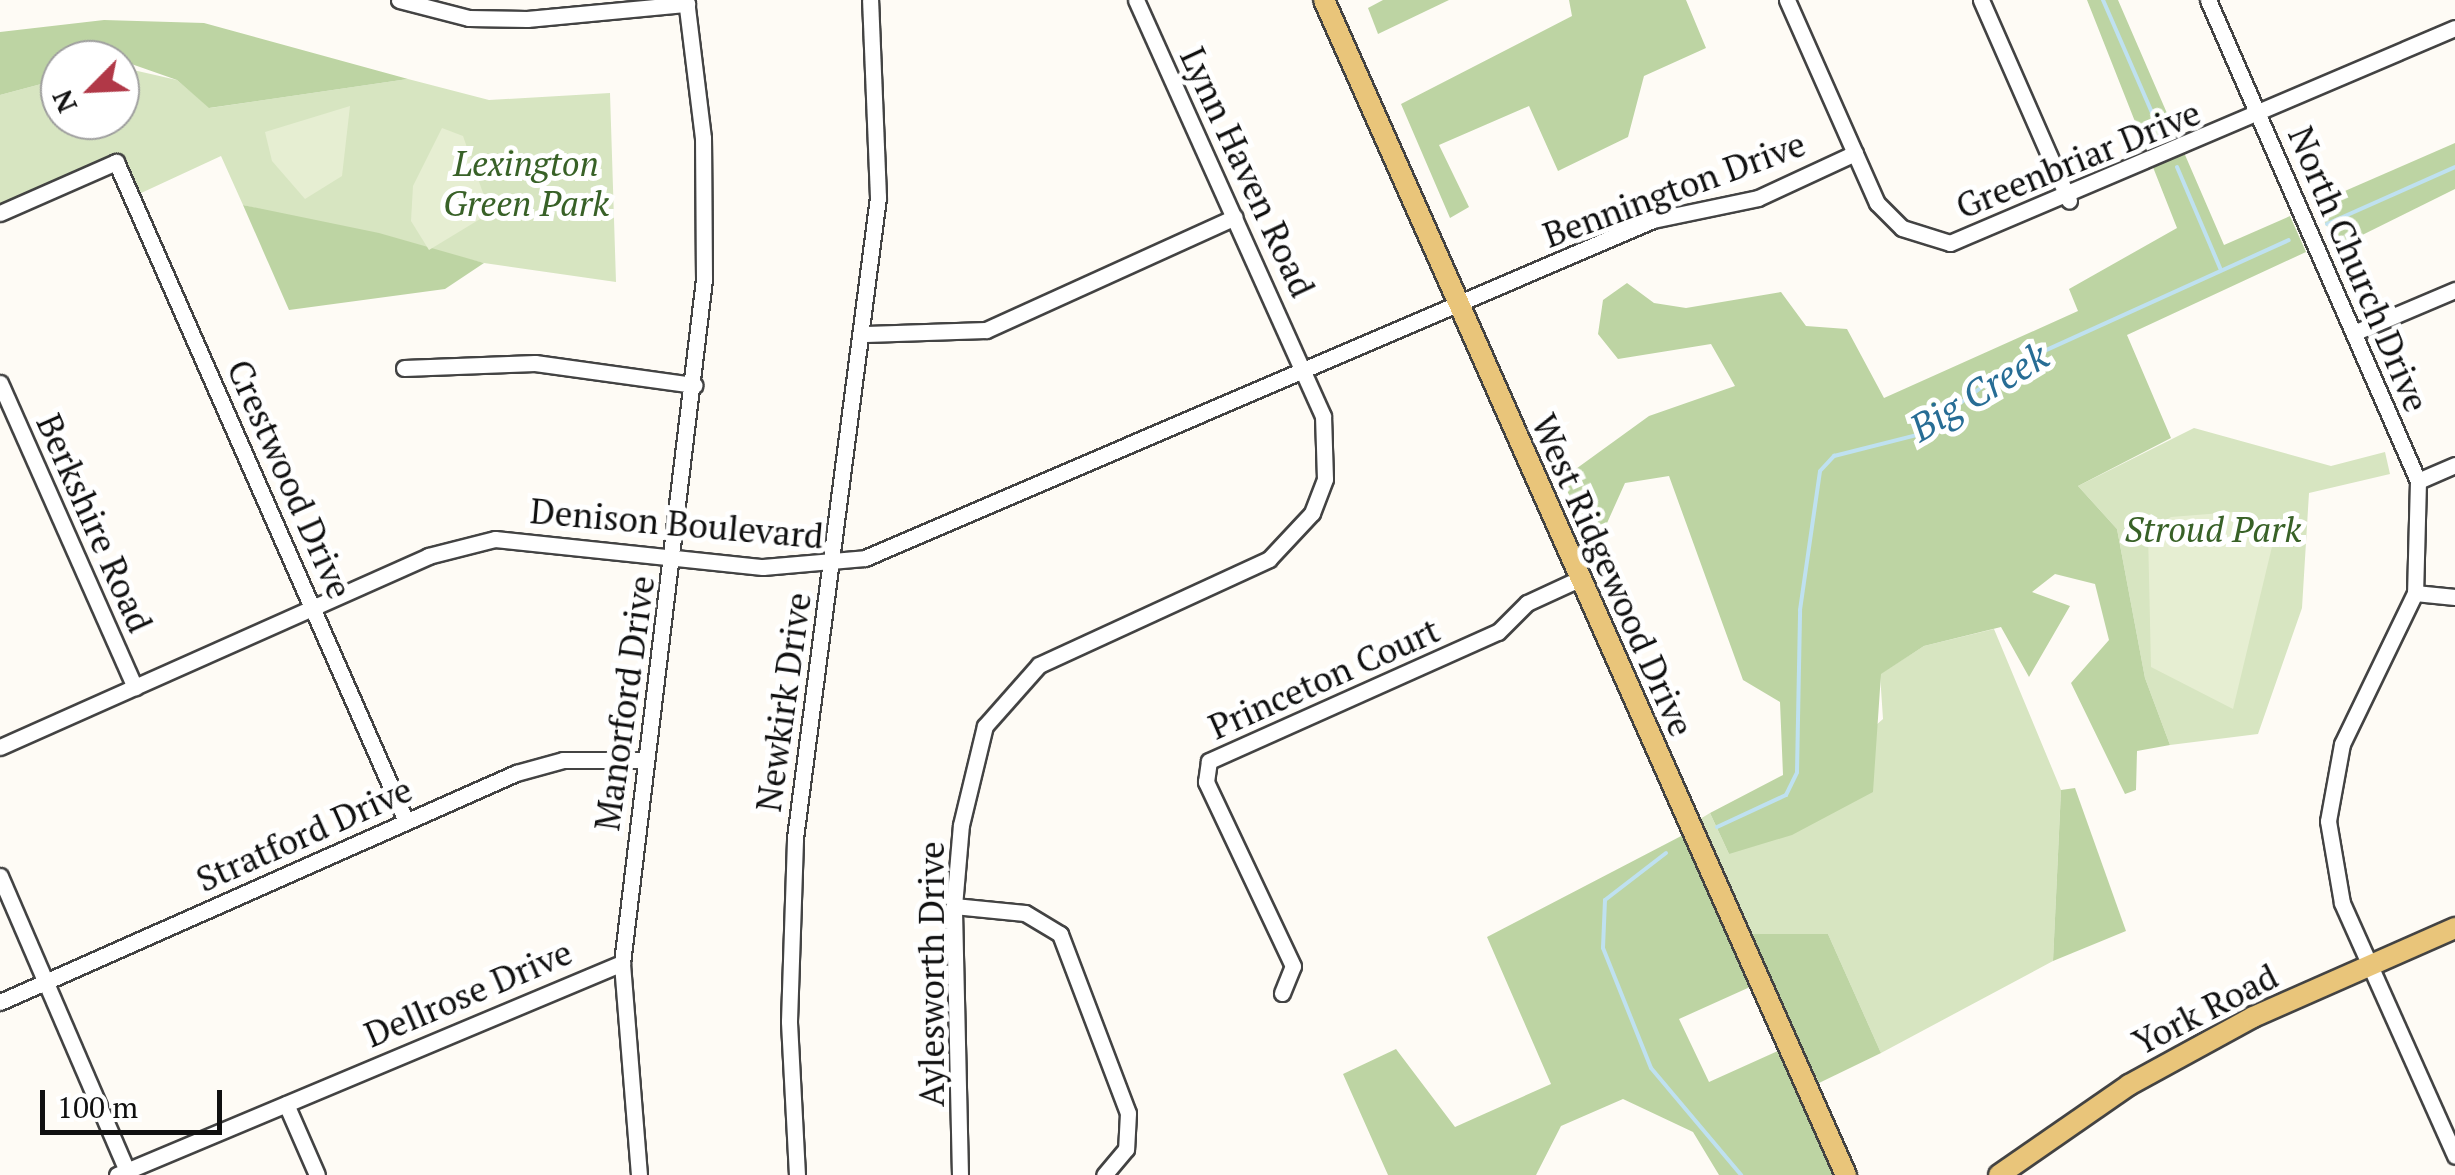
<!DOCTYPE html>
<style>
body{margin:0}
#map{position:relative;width:2455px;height:1175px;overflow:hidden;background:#fefbf5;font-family:"PT Serif",serif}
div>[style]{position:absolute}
.green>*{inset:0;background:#d7e5c1}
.forest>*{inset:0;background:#bdd4a3}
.pitch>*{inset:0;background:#e6eed2}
.stream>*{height:4px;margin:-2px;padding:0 2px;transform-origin:2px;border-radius:2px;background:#bfe1f0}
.roads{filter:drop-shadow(2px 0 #434343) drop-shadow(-2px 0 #434343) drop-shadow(0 2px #434343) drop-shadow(0 -2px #434343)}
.minor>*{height:15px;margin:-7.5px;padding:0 7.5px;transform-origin:7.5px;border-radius:7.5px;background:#fff}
.major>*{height:20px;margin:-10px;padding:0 10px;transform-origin:10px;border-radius:10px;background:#e9c57a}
span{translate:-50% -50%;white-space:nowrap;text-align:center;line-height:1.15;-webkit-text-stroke:10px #fff;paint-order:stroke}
.street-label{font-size:35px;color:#101010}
.park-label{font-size:35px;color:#386127;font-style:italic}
.water-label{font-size:38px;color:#276d95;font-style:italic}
.north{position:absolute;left:40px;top:40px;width:100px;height:100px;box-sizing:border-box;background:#fff;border:2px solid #9f9f9f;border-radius:50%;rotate:246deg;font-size:28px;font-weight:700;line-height:40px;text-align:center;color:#101010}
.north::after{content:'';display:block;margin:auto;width:35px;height:45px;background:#b13847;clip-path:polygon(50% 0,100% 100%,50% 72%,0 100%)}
.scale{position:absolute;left:40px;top:1090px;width:182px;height:45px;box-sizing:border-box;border:5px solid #101010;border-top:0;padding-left:12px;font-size:30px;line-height:35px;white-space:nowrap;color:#101010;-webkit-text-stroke:8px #fff;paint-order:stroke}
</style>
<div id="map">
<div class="green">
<i style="clip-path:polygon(120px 67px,177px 80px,210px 108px,408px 79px,489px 100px,610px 93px,616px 282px,484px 263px,243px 205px,221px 156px,139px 194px,126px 167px,0 208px,0 95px,60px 79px,60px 120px,120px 120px)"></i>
<i style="clip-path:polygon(2194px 428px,2331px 466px,2385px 452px,2390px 474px,2309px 493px,2302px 608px,2258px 734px,2170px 745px,2145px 678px,2117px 529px,2078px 486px)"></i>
<i style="clip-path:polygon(1994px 629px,2061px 790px,2053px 961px,1881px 1053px,1828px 934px,1749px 934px,1700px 819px,1710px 813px,1729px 854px,1883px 719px,1880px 674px,1924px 646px)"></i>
</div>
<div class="forest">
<i style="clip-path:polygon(1383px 0,1449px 0,1378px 34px,1368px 8px)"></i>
<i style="clip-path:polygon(1569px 0,1686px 0,1706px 48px,1644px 76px,1628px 137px,1558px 171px,1529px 106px,1439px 145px,1469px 207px,1450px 218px,1401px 104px,1572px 16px)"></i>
<i style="clip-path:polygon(2087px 0,2118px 0,2224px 245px,2290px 216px,2306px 252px,2127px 335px,2171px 438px,2078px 486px,2117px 529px,2145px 678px,2170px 745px,2137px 751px,2136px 790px,2125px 794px,2071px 683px,2109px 640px,2095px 584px,2055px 574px,2032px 592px,2070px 606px,2029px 677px,2001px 627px,1924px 646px,1881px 674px,1873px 792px,1792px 835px,1729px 854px,1710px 813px,1783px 775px,1780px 702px,1743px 680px,1669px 476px,1625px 483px,1594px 552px,1562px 479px,1649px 416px,1735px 386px,1711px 344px,1618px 359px,1598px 334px,1603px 300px,1627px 283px,1654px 303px,1686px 308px,1781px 292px,1806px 326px,1847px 329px,1884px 398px,2078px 311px,2069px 289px,2177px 228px)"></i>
<i style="clip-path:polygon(104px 20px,204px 23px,408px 79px,209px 108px,177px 80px,120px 60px,60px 60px,60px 79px,0 95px,0 32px)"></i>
<i style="clip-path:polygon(2455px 143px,2455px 189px,2338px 247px,2315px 204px)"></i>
<i style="clip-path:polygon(243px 205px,379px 233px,484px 263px,445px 289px,289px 310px)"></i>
<i style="clip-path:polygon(2075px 788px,2126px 931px,2053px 961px,2061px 790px)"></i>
<i style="clip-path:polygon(1685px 834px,1750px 987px,1679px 1019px,1709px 1082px,1780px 1050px,1834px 1175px,1719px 1175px,1693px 1132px,1623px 1099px,1561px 1126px,1536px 1175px,1388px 1175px,1343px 1074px,1396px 1049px,1455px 1127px,1551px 1084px,1487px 937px)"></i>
<i style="clip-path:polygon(1749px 934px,1828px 934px,1881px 1053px,1819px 1083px)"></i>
</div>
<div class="pitch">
<i style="clip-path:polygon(350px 106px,342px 176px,305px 199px,272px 161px,265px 132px)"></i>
<i style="clip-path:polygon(442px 128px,463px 136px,490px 213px,429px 250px,411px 221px,413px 186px)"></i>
<i style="clip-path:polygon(2234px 512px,2276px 530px,2233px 709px,2151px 667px,2148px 532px,2171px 517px)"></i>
</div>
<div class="stream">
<i style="left:2103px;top:0;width:153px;rotate:66.5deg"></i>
<i style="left:2177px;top:167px;width:110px;rotate:66.9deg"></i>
<i style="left:2327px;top:224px;width:140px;rotate:-24deg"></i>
<i style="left:1717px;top:827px;width:76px;rotate:-24.9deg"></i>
<i style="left:1786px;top:795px;width:25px;rotate:-64deg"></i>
<i style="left:1797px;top:772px;width:162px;rotate:-88.9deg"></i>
<i style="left:1800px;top:610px;width:140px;rotate:-81.8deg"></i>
<i style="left:1820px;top:471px;width:21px;rotate:-47deg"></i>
<i style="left:1834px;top:456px;width:86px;rotate:-14.2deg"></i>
<i style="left:1917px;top:435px;width:114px;rotate:-36.5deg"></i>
<i style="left:2009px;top:367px;width:307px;rotate:-24.4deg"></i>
<i style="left:1666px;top:853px;width:77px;rotate:142.4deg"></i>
<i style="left:1605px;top:900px;width:48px;rotate:92.4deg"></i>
<i style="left:1603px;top:948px;width:129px;rotate:68.2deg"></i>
<i style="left:1651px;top:1068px;width:140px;rotate:49.9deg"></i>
</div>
<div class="roads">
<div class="minor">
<i style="left:399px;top:0;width:72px;rotate:14.4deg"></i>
<i style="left:469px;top:18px;width:58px;rotate:1deg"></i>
<i style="left:527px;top:19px;width:161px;rotate:-5.4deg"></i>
<i style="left:1787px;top:0;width:222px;rotate:66.1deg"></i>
<i style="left:1877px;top:203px;width:35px;rotate:45deg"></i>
<i style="left:1902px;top:228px;width:50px;rotate:17.4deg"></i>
<i style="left:1950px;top:243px;width:549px;rotate:-23.06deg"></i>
<i style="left:1981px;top:0;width:219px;rotate:66.3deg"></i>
<i style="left:2208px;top:0;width:525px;rotate:66.41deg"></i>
<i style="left:2418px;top:481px;width:112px;rotate:91.5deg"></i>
<i style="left:2415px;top:593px;width:168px;rotate:115.8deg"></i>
<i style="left:2342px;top:744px;width:78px;rotate:100.3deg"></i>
<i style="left:2328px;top:821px;width:83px;rotate:80.3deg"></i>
<i style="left:2342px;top:903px;width:277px;rotate:65.9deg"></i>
<i style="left:0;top:213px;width:127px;rotate:-23.7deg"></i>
<i style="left:116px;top:162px;width:720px;rotate:66.25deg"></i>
<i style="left:2356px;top:332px;width:108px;rotate:-23deg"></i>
<i style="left:866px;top:334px;width:120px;rotate:-1.9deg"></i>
<i style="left:986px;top:330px;width:273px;rotate:-24.4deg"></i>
<i style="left:404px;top:368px;width:131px;rotate:-2.2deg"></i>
<i style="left:535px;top:363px;width:161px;rotate:7.9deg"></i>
<i style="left:0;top:383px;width:333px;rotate:66.1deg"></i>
<i style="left:2418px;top:481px;width:40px;rotate:-23.4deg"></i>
<i style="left:2415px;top:593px;width:40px;rotate:5.7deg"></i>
<i style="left:0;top:747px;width:469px;rotate:-24deg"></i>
<i style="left:428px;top:556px;width:69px;rotate:-14.2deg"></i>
<i style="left:495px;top:539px;width:269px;rotate:6deg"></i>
<i style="left:763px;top:567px;width:102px;rotate:-5deg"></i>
<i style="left:865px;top:558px;width:857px;rotate:-23.22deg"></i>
<i style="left:1653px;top:220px;width:107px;rotate:-11.8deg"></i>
<i style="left:1758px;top:198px;width:107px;rotate:-24.9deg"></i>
<i style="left:0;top:876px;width:326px;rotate:66.7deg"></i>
<i style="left:954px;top:906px;width:71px;rotate:5.6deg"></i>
<i style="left:1025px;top:913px;width:41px;rotate:31deg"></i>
<i style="left:1060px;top:934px;width:191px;rotate:69.2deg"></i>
<i style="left:1128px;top:1113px;width:36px;rotate:93deg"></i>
<i style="left:1126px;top:1149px;width:34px;rotate:130deg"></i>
<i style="left:1282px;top:993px;width:29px;rotate:-68deg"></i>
<i style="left:1293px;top:966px;width:204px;rotate:-115.3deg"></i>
<i style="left:1206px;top:782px;width:21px;rotate:-82deg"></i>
<i style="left:1209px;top:761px;width:316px;rotate:-24.1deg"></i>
<i style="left:1498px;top:632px;width:41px;rotate:-45deg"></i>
<i style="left:1527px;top:603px;width:57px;rotate:-24.8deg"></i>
<i style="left:0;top:1002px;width:565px;rotate:-23.93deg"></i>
<i style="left:516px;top:773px;width:49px;rotate:-15.5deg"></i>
<i style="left:563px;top:760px;width:79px"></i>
<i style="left:286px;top:1104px;width:77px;rotate:66.4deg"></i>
<i style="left:117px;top:1175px;width:548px;rotate:-22.77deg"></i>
<i style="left:639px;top:1175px;width:213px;rotate:-94.6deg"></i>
<i style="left:622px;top:963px;width:689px;rotate:-83.16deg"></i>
<i style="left:704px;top:279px;width:141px;rotate:-90.4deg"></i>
<i style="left:703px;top:138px;width:139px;rotate:-97deg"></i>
<i style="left:797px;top:1175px;width:154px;rotate:-93deg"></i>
<i style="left:789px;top:1021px;width:183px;rotate:-88.1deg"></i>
<i style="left:795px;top:838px;width:646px;rotate:-82.62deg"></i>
<i style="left:878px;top:197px;width:197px;rotate:-92.3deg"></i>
<i style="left:960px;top:1175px;width:269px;rotate:-91.3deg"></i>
<i style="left:954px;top:906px;width:81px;rotate:-85.1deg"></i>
<i style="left:961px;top:825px;width:102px;rotate:-76.4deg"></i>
<i style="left:985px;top:726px;width:81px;rotate:-48.5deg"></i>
<i style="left:1039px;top:665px;width:253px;rotate:-24.7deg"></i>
<i style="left:1269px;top:559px;width:63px;rotate:-46.9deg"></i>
<i style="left:1312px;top:513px;width:36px;rotate:-69deg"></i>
<i style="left:1325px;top:479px;width:63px;rotate:-91.8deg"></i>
<i style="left:1323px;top:416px;width:456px;rotate:-114.2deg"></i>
</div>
<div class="major">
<i style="left:1324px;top:0;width:1286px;rotate:66.05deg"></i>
<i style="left:1999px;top:1175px;width:158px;rotate:-34.7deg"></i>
<i style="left:2129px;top:1085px;width:141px;rotate:-28.7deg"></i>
<i style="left:2253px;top:1017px;width:221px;rotate:-23.8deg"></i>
</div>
</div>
<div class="street-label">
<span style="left:2078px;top:159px;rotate:-22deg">Greenbriar Drive</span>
<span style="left:1248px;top:172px;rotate:65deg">Lynn Haven Road</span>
<span style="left:1674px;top:189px;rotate:-20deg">Bennington Drive</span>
<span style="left:2359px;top:269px;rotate:67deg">North Church Drive</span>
<span style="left:290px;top:479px;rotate:66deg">Crestwood Drive</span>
<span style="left:95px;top:523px;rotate:66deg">Berkshire Road</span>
<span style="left:677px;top:523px;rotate:5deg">Denison Boulevard</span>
<span style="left:1613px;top:575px;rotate:66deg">West Ridgewood Drive</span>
<span style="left:1324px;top:678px;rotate:-24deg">Princeton Court</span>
<span style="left:783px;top:702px;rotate:-82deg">Newkirk Drive</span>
<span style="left:624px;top:703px;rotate:-82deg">Manorford Drive</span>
<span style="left:304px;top:834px;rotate:-24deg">Stratford Drive</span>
<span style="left:931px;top:974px;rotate:-90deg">Aylesworth Drive</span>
<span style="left:468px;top:993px;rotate:-23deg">Dellrose Drive</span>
<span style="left:2205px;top:1009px;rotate:-27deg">York Road</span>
</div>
<div class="park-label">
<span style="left:526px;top:183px">Lexington<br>Green Park</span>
<span style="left:2213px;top:529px">Stroud Park</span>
</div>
<div class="water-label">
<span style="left:1979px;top:392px;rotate:-31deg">Big Creek</span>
</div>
<div class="north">N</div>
<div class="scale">100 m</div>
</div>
